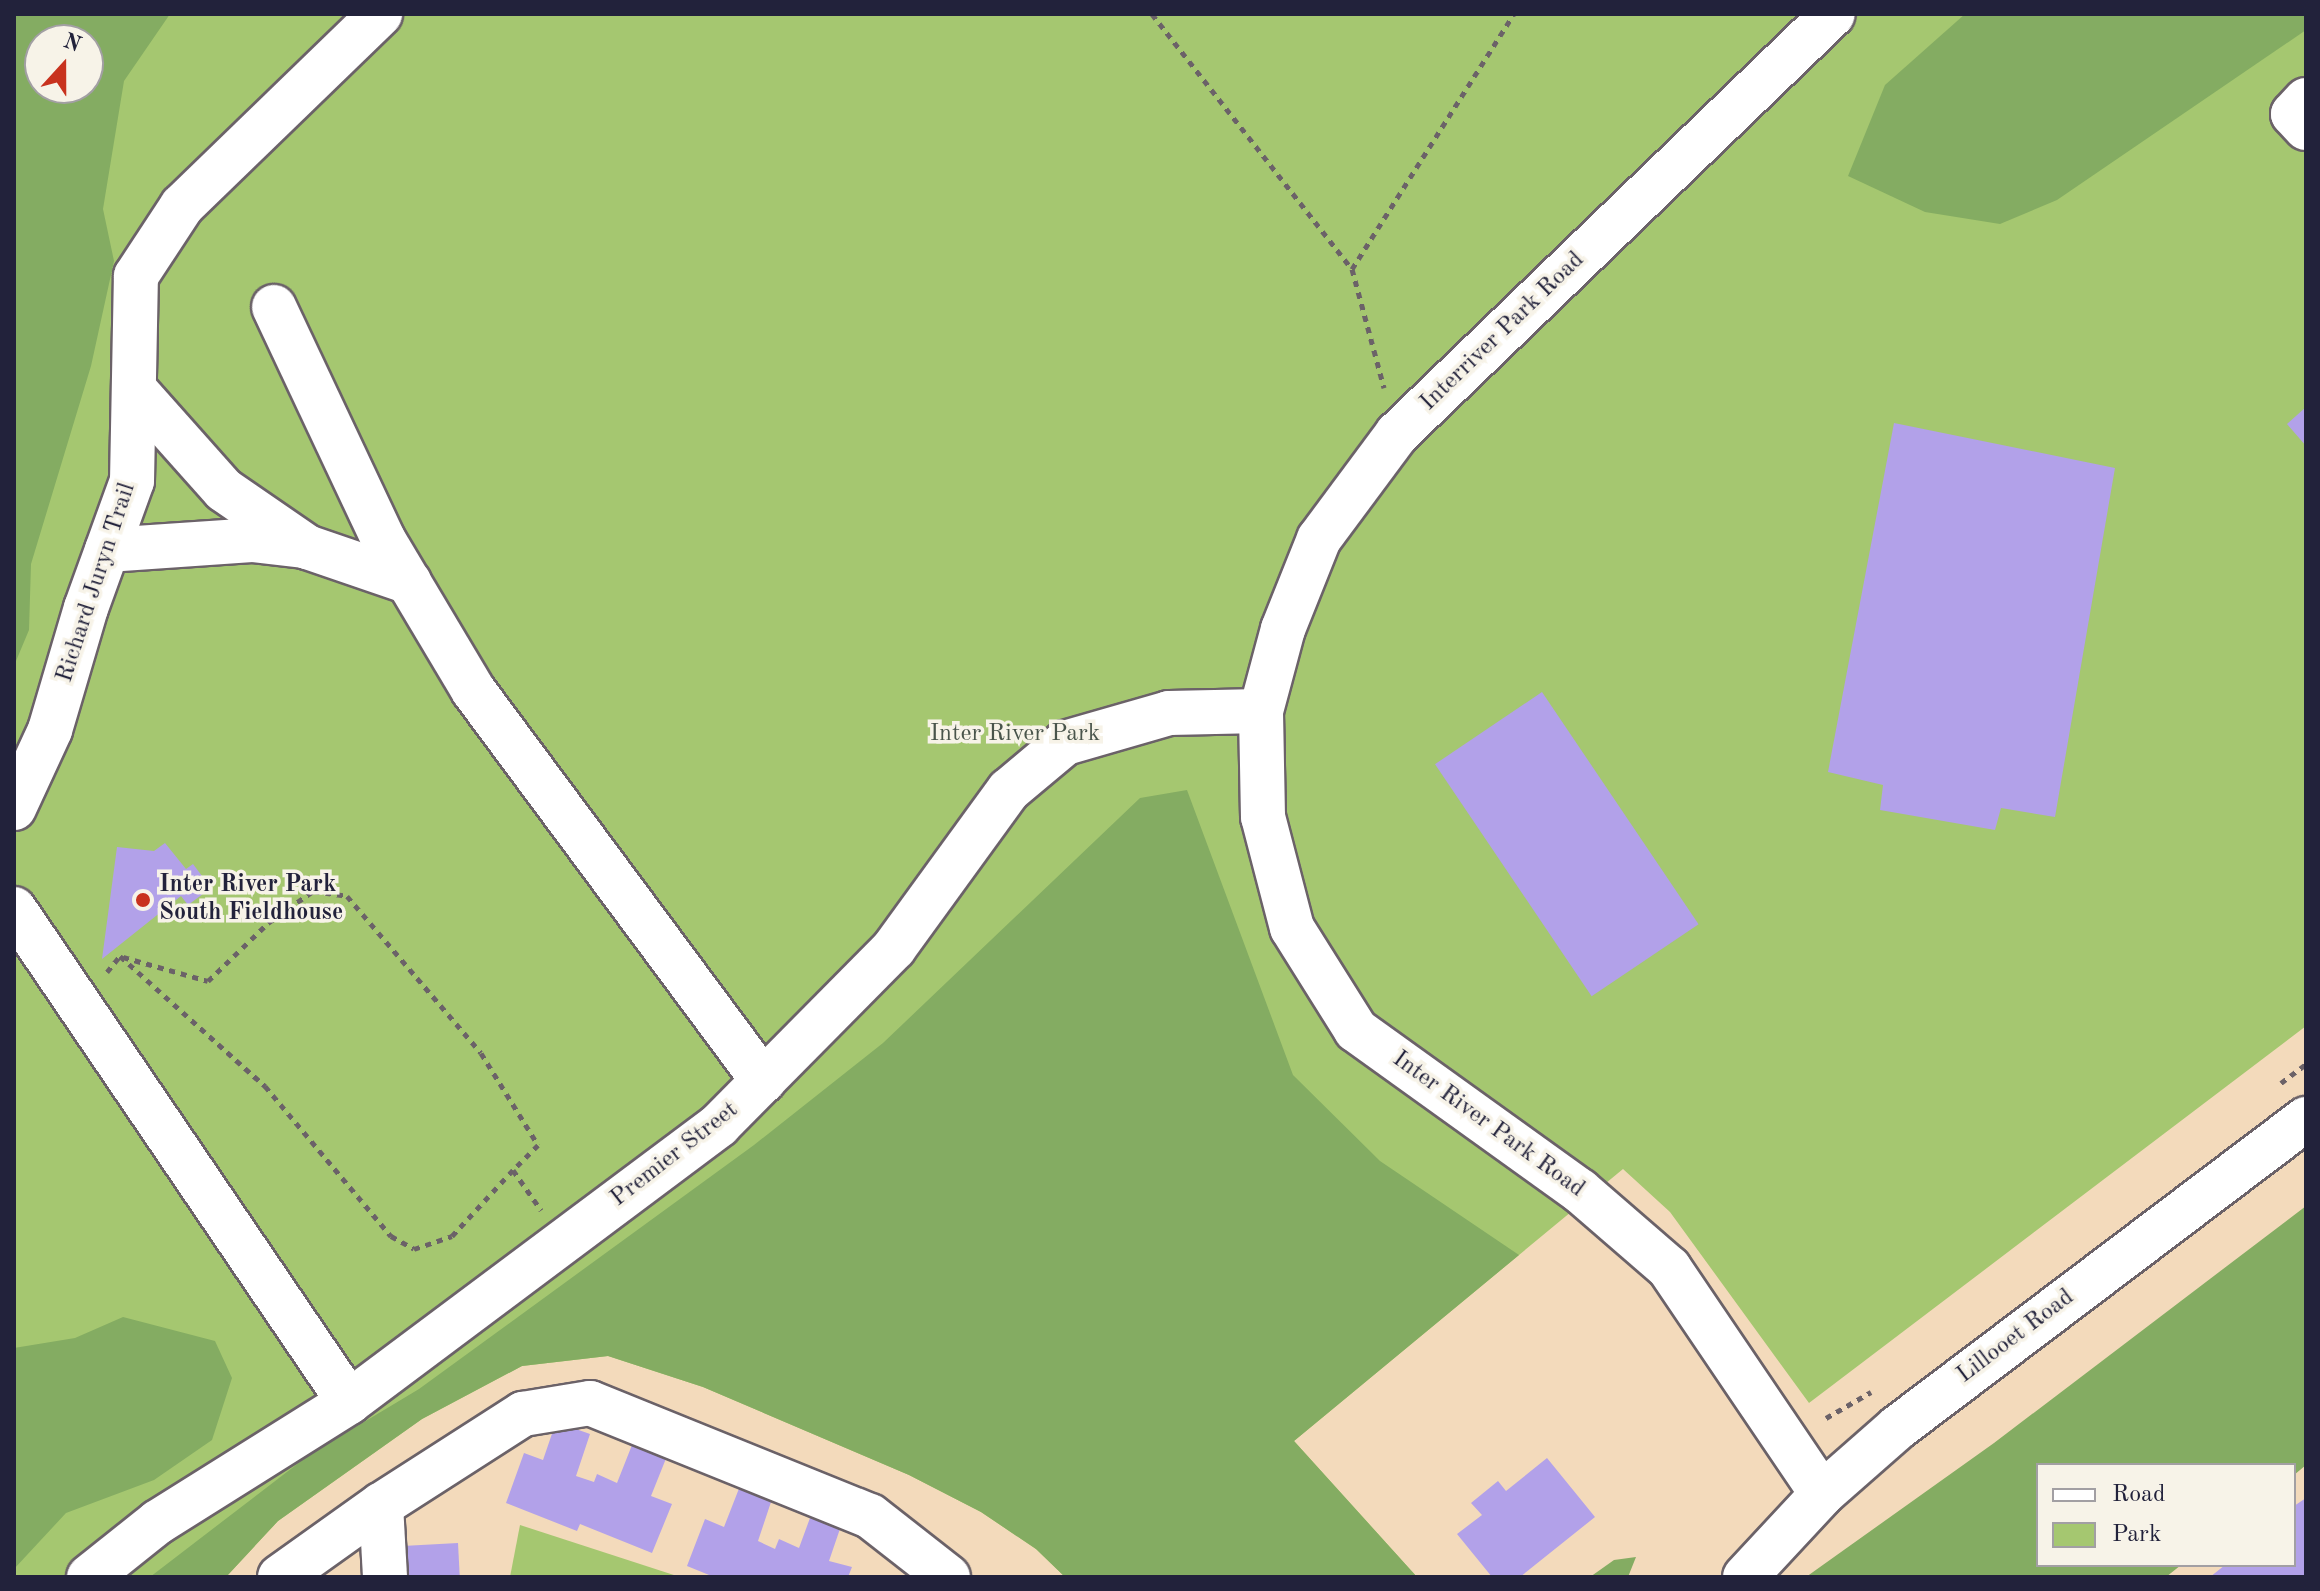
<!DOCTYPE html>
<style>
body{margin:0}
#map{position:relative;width:2320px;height:1591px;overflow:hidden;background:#f3dabb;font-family:"Old Standard TT",serif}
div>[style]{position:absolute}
.green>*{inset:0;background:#a5c770}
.forest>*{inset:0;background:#84ac62}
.building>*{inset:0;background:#b2a1e9;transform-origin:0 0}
.path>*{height:5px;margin-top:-2.5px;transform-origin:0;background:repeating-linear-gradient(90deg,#6b6268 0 6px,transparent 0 12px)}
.roads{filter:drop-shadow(2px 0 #6b6268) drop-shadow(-2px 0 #6b6268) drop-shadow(0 2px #6b6268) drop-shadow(0 -2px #6b6268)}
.minor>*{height:44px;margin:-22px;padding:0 22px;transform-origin:22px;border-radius:22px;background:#fff}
.dots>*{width:22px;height:22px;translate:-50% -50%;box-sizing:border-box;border:4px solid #f7f3e8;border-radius:50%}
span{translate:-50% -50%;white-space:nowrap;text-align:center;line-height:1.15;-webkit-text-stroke:7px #f7f3e8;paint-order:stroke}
.street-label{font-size:24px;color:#22223b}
.park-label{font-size:24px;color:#49544b}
.poi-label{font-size:24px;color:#22223b;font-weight:700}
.left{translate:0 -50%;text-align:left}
.frame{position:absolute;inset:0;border:16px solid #22223b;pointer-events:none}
.legend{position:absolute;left:2036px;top:1463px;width:260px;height:104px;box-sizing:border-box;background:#f7f3e8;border:2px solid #a29fa3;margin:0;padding:10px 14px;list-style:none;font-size:24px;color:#22223b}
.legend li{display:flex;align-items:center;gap:16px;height:40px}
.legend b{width:40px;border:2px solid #a29fa3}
.north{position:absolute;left:24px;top:24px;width:80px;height:80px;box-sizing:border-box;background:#f7f3e8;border:2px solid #a29fa3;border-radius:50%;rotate:21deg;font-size:22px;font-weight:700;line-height:32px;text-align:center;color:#22223b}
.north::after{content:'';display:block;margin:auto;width:28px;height:36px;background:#c8321e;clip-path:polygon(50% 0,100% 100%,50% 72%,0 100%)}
</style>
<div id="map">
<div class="green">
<i style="clip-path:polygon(evenodd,14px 14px,2306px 14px,2306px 1026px,1809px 1403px,1670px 1212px,1623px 1169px,1294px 1441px,1417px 1577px,1065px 1577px,1036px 1549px,981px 1512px,909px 1475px,703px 1387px,608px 1356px,522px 1366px,422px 1419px,278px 1521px,226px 1577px,14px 1577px,14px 14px,40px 40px,88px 40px,88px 88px,40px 88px,40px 40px)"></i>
<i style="clip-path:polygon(520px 1525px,680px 1577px,510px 1577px)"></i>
</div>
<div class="forest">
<i style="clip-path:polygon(evenodd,14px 14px,170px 14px,124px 81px,103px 209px,114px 261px,91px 366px,31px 564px,29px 630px,16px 661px,14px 14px,88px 40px,88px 88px,40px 88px,40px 40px,88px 40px)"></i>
<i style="clip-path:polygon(1965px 14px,2306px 14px,2306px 30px,2057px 200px,2000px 224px,1925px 212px,1848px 176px,1885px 85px)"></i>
<i style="clip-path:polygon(1187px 790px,1293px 1075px,1380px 1161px,1519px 1255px,1294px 1441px,1417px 1577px,1065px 1577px,1036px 1549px,981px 1512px,909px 1475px,703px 1387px,608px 1356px,522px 1366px,422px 1419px,278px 1521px,226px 1577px,150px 1577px,309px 1455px,419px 1389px,754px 1145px,883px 1043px,1140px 798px)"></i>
<i style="clip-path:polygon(2306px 1206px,2306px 1465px,2294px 1475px,2294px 1465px,2038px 1465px,2038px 1565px,2181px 1565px,2166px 1577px,1806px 1577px,1994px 1443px)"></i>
<i style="clip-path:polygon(123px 1317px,215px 1341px,232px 1378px,212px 1440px,154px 1480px,66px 1513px,14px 1569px,14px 1348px,75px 1338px)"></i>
<i style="clip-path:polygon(1636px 1557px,1628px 1577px,1590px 1577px,1614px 1560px)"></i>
</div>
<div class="building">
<i style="clip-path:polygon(2306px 407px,2306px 446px,2287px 424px)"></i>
<i style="clip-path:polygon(1894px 423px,2115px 468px,2055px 817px,2001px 808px,1995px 830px,1880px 810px,1883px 785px,1828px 772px)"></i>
<i style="left:1542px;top:692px;width:280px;height:129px;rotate:56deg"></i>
<i style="clip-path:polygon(165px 843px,186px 869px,193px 864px,211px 888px,188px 905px,181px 896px,102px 959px,117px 847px,154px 851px)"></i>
<i style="clip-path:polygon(556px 1422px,590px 1434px,576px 1476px,594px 1482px,597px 1474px,617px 1483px,632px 1445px,667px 1456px,651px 1496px,672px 1504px,652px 1553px,580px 1524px,577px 1531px,506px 1503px,524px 1453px,543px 1460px)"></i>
<i style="clip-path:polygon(1547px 1458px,1595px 1517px,1520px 1577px,1492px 1577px,1457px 1534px,1482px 1515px,1471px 1503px,1498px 1481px,1506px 1491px)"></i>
<i style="clip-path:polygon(740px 1486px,772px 1499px,758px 1541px,775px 1549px,779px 1539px,799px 1548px,814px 1507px,843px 1520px,829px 1561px,852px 1567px,848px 1577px,714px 1577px,687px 1566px,705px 1519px,724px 1527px)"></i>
<i style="clip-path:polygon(2306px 1498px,2306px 1576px,2210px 1577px,2225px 1565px,2294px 1565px,2294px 1506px)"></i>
<i style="left:458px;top:1543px;width:34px;height:60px;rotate:87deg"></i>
</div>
<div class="path">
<i style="left:1152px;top:14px;width:324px;rotate:51.9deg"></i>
<i style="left:1352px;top:269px;width:123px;rotate:74.9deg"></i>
<i style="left:1352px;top:269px;width:302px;rotate:-57.6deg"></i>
<i style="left:123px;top:957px;width:88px;rotate:15.8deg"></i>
<i style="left:208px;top:981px;width:83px;rotate:-44deg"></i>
<i style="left:268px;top:923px;width:55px;rotate:-35.4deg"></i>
<i style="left:313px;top:891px;width:34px;rotate:8deg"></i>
<i style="left:347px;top:896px;width:206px;rotate:49.5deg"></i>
<i style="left:481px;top:1053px;width:108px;rotate:58.2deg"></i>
<i style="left:538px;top:1145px;width:35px;rotate:135deg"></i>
<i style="left:107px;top:972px;width:21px;rotate:-51deg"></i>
<i style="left:120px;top:956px;width:195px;rotate:41.9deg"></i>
<i style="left:265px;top:1086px;width:196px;rotate:50deg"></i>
<i style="left:391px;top:1236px;width:26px;rotate:29deg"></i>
<i style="left:414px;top:1249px;width:40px;rotate:-18.9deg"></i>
<i style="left:452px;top:1236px;width:90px;rotate:-47.3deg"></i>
<i style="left:513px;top:1170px;width:49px;rotate:55deg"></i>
<i style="left:2281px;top:1083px;width:31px;rotate:-37deg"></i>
<i style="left:1826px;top:1418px;width:52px;rotate:-30deg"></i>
</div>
<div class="roads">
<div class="minor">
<i style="left:2306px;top:100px;width:19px;rotate:133deg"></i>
<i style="left:2293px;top:114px;width:19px;rotate:47deg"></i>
<i style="left:274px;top:307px;width:256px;rotate:64.8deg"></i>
<i style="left:383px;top:539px;width:176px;rotate:59.2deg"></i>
<i style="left:473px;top:690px;width:487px;rotate:53.4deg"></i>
<i style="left:134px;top:389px;width:135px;rotate:48.3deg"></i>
<i style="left:224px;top:490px;width:101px;rotate:34.5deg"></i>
<i style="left:307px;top:547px;width:108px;rotate:18.9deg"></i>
<i style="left:107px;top:550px;width:145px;rotate:-3.9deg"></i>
<i style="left:252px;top:540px;width:52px;rotate:6.6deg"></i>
<i style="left:14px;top:808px;width:86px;rotate:-65.2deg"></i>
<i style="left:50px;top:730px;width:127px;rotate:-73.6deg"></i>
<i style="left:86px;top:608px;width:135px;rotate:-70.1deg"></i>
<i style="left:132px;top:481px;width:205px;rotate:-88.9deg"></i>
<i style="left:136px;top:276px;width:84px;rotate:-56.7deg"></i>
<i style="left:182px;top:206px;width:276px;rotate:-44.1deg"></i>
<i style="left:14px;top:909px;width:596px;rotate:55.8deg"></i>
<i style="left:1822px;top:1494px;width:273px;rotate:-124.1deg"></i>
<i style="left:1669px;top:1268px;width:118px;rotate:-139.1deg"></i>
<i style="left:1580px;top:1191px;width:276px;rotate:-144.3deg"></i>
<i style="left:1356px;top:1030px;width:120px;rotate:-122.1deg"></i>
<i style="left:1292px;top:928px;width:115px;rotate:-104.6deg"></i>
<i style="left:1263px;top:817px;width:106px;rotate:-91.1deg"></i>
<i style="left:1261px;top:711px;width:85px;rotate:-75deg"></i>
<i style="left:1283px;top:629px;width:97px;rotate:-68.2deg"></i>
<i style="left:1319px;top:539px;width:131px;rotate:-53.4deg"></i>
<i style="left:1397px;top:434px;width:605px;rotate:-43.93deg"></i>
<i style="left:381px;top:1505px;width:72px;rotate:86.8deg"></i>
<i style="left:89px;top:1577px;width:88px;rotate:-38.6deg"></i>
<i style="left:158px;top:1522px;width:226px;rotate:-32.1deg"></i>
<i style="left:349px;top:1402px;width:462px;rotate:-36.8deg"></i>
<i style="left:719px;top:1125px;width:249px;rotate:-45.3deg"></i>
<i style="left:894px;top:948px;width:195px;rotate:-54deg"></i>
<i style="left:1009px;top:790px;width:73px;rotate:-40deg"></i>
<i style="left:1065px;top:743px;width:108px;rotate:-16.1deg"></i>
<i style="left:1169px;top:713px;width:92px;rotate:-1.2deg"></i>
<i style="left:280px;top:1577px;width:124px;rotate:-35.5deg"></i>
<i style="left:381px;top:1505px;width:169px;rotate:-32.7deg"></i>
<i style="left:523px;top:1414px;width:68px;rotate:-9.3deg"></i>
<i style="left:590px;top:1403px;width:302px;rotate:22deg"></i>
<i style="left:870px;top:1516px;width:99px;rotate:38deg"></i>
<i style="left:1745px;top:1577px;width:113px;rotate:-47.1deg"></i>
<i style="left:1822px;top:1494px;width:100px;rotate:-41.3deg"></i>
<i style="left:1897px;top:1428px;width:513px;rotate:-37.07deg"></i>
</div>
</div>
<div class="dots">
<i style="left:143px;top:900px;background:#c8321e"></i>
</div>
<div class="street-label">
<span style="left:1503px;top:332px;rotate:-44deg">Interriver Park Road</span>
<span style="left:97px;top:583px;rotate:-72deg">Richard Juryn Trail</span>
<span style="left:1488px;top:1125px;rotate:36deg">Inter River Park Road</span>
<span style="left:675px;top:1155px;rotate:-38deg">Premier Street</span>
<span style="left:2016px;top:1337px;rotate:-37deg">Lillooet Road</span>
</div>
<div class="park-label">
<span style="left:1015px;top:735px">Inter River Park</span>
</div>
<div class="poi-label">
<span class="left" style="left:159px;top:900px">Inter River Park<br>South Fieldhouse</span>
</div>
<div class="frame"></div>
<ul class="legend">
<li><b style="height:10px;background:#fff"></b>Road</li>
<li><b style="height:22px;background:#a5c770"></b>Park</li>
</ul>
<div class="north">N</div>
</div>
